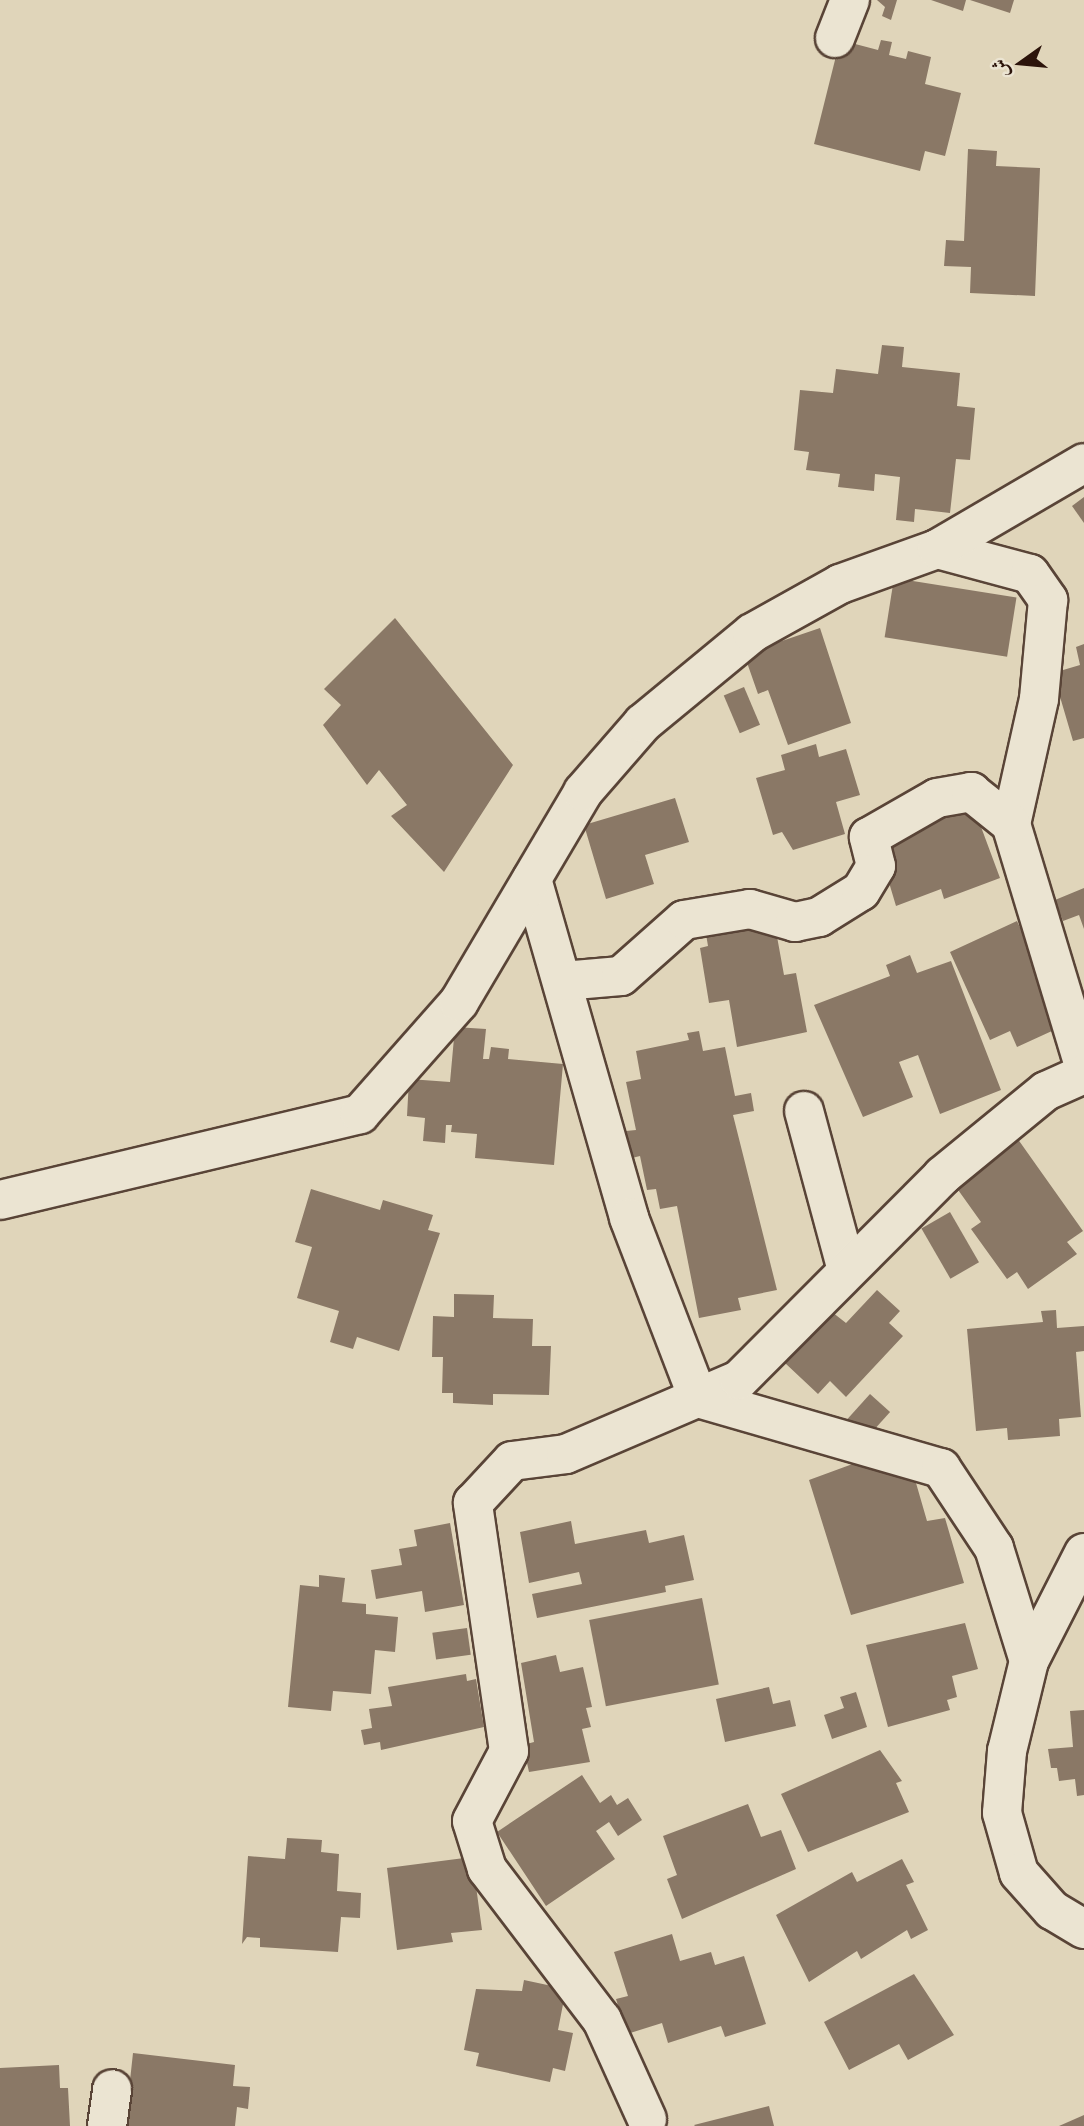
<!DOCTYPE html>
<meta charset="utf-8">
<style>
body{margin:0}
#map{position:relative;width:1084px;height:2126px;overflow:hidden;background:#e0d5ba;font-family:Cardo,Amiri,serif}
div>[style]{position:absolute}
.building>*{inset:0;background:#8a7866;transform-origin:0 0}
.roads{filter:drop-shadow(2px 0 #594437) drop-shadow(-2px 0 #594437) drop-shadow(0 2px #594437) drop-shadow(0 -2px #594437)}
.minor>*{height:38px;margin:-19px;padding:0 19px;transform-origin:19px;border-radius:19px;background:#ebe4d2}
span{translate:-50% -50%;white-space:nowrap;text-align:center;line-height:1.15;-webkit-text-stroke:7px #ebe4d2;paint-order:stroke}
.north{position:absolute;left:986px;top:28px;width:70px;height:70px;-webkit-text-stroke:5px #ebe4d2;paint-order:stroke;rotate:255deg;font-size:19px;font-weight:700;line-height:28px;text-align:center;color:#2c140b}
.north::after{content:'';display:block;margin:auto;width:24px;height:32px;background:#2c140b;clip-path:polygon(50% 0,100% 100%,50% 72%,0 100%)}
</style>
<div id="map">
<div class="building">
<i style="clip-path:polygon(877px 0,897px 0,891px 20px,882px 16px,885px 7px)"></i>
<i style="clip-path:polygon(931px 0,966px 0,963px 11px)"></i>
<i style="clip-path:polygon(970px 0,1014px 0,1010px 13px)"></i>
<i style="clip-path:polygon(840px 40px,878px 50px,881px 40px,892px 42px,889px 55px,906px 59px,908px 51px,931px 57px,925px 84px,961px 93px,945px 156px,925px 151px,920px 171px,814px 144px)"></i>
<i style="clip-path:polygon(968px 149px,997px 151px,996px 166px,1040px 168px,1035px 296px,970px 293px,971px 267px,944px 266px,946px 240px,964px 241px)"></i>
<i style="clip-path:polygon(882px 345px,904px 347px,902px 367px,960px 373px,957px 406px,975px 408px,970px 460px,956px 459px,950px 513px,915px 509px,914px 522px,896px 520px,900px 477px,875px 474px,874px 491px,838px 487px,840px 474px,806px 470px,809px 452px,794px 450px,800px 390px,833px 393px,836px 369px,878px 374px)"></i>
<i style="clip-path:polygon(1084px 497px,1084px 523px,1072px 506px)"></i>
<i style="left:894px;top:578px;width:124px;height:60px;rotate:9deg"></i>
<i style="clip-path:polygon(395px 618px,513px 765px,444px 872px,391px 816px,407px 805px,379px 770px,367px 785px,323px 725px,341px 705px,324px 689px)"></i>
<i style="clip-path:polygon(820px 628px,851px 723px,788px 745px,768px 690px,758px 694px,744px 654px)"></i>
<i style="clip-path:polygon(1084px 644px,1084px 738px,1073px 741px,1053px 673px,1080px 665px,1076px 647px)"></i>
<i style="left:744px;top:687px;width:41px;height:22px;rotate:67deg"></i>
<i style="clip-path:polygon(816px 744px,819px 757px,846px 749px,860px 795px,836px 802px,845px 834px,793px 850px,782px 832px,773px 835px,756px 778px,785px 770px,781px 755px)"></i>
<i style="clip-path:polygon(675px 798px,689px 842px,645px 855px,654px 884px,606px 899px,584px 825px)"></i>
<i style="clip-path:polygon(974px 808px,1000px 878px,944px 899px,941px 889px,896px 906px,876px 839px)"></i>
<i style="clip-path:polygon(1084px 888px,1084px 929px,1079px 915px,1063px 921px,1055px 900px)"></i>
<i style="clip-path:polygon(774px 920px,784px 975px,796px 973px,807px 1032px,737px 1047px,729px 1000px,709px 1003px,700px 948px,708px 946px,705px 928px)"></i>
<i style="clip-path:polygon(1017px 921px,1065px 1025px,1017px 1047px,1010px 1031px,990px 1040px,950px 952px)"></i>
<i style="clip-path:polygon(910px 955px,917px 973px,951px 961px,1001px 1090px,940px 1114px,918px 1055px,899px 1062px,913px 1097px,863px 1117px,814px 1005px,890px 976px,886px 965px)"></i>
<i style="clip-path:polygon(455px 1027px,486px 1029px,483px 1059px,489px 1059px,491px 1047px,509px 1049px,508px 1059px,563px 1064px,554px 1165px,475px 1158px,477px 1134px,451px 1132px,452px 1125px,446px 1125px,445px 1143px,423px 1141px,425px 1118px,407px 1116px,409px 1079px,450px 1082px)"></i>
<i style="clip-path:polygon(699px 1031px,703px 1051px,725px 1047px,735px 1096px,751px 1093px,754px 1111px,733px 1115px,777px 1290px,738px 1298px,741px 1310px,699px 1318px,677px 1206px,660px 1209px,656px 1189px,647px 1190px,640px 1156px,632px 1158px,626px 1131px,636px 1130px,626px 1082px,641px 1079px,636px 1051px,689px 1040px,687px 1033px)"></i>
<i style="clip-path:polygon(1015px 1135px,1083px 1231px,1067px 1242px,1077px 1254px,1028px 1289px,1017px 1272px,1007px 1279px,971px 1229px,981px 1222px,951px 1180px)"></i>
<i style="clip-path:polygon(311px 1189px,380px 1210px,383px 1200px,433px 1215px,428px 1230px,440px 1233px,399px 1351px,357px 1337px,353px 1349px,330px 1342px,339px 1311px,297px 1298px,312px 1247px,295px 1242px)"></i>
<i style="left:950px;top:1212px;width:58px;height:33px;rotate:60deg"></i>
<i style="clip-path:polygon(877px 1290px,900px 1311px,889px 1323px,903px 1336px,846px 1397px,830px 1381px,818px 1394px,785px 1363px,794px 1354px,784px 1342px,823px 1305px,846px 1323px)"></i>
<i style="clip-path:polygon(454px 1294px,494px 1295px,493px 1318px,533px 1319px,532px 1346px,551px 1346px,549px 1395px,493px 1394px,493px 1405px,453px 1403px,453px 1393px,442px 1393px,443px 1357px,432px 1357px,433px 1316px,454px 1317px)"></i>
<i style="clip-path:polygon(1056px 1310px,1057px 1328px,1084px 1326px,1084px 1351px,1076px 1352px,1081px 1417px,1059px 1419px,1060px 1436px,1008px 1440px,1007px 1428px,976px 1431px,967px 1329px,1043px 1322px,1041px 1311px)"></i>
<i style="left:870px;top:1394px;width:27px;height:34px;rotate:42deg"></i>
<i style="clip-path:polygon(858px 1462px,914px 1476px,927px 1521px,945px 1518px,964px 1583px,851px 1615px,809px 1480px)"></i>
<i style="clip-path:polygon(571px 1521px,575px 1544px,646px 1530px,649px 1543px,684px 1535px,694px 1580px,665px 1586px,666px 1592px,537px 1618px,532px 1594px,582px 1584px,579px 1572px,529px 1583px,520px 1532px)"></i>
<i style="clip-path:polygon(450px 1523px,464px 1605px,425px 1612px,422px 1591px,376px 1599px,371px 1570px,402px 1565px,399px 1549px,417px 1546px,414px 1530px)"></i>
<i style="clip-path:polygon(319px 1575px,345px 1578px,342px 1602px,366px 1604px,366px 1614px,398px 1617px,395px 1652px,375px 1650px,371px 1694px,333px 1691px,331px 1711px,288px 1707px,300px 1585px,319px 1587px)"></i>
<i style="left:702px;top:1598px;width:88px;height:115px;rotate:79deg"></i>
<i style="clip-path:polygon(965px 1623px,978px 1669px,952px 1676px,957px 1697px,947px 1700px,950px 1710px,888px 1727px,866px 1645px)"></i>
<i style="left:467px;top:1628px;width:27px;height:35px;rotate:82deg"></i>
<i style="clip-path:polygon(556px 1655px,560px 1672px,583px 1667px,592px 1707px,586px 1708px,591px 1727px,582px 1729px,590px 1762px,529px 1772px,523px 1745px,534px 1742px,521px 1663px)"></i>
<i style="clip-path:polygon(466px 1674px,467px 1681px,476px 1679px,484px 1727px,381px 1750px,380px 1742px,364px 1745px,361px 1730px,372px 1728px,369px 1709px,392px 1706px,388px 1687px)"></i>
<i style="clip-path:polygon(769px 1687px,773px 1704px,790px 1700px,796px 1726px,725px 1742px,716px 1699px)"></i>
<i style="clip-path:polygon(856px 1692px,867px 1727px,832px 1739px,824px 1715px,844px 1708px,840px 1697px)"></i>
<i style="clip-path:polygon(1084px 1710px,1084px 1795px,1077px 1796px,1075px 1779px,1059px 1781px,1057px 1768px,1051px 1768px,1048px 1749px,1073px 1747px,1070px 1711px)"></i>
<i style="clip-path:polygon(880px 1750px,902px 1781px,896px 1783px,909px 1812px,808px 1852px,781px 1794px)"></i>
<i style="clip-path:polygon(582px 1775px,600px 1803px,611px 1795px,617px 1805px,628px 1798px,642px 1820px,618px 1836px,609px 1822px,596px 1831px,615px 1859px,546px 1906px,497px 1832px)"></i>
<i style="clip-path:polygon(748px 1804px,761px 1837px,781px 1830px,796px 1869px,682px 1919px,667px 1879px,677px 1875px,663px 1836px)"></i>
<i style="clip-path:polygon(287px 1838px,322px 1840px,321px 1852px,339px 1854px,337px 1891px,361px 1893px,360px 1918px,341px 1917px,338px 1952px,260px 1947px,260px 1938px,247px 1937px,242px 1944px,248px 1856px,285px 1859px)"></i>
<i style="clip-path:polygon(472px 1857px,482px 1930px,451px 1933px,453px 1942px,397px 1950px,387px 1868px)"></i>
<i style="clip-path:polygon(902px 1859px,914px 1882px,906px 1885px,928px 1930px,911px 1939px,907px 1930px,861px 1959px,857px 1951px,809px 1982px,776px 1915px,852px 1872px,857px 1882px)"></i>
<i style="clip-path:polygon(672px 1934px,680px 1961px,711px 1952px,715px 1965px,744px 1956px,766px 2024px,725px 2037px,721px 2026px,668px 2043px,662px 2023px,627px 2034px,616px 1999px,628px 1996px,614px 1952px)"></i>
<i style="clip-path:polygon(914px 1974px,954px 2035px,908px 2060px,899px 2044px,849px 2070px,824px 2022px)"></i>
<i style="clip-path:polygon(524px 1980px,566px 1989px,558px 2030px,573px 2033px,565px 2071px,553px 2068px,550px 2082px,476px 2066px,479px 2053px,464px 2050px,476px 1989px,522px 1991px)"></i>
<i style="clip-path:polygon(133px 2053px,235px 2065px,233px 2086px,250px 2087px,248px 2109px,237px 2107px,235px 2126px,125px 2126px)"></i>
<i style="clip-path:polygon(59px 2065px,60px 2088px,68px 2088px,70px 2126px,0 2126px,0 2068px)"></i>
<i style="clip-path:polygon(769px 2106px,774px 2126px,695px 2126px,694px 2125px)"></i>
<i style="clip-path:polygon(1084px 2115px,1084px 2126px,1059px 2126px)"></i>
</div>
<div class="roads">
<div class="minor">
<i style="left:835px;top:38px;width:41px;rotate:-68.5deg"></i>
<i style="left:937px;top:549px;width:96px;rotate:15deg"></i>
<i style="left:1030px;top:574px;width:32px;rotate:55deg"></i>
<i style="left:1048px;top:600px;width:99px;rotate:95.2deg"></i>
<i style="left:1039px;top:699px;width:128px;rotate:102.6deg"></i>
<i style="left:1011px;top:824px;width:253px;rotate:73.2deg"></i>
<i style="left:532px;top:879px;width:353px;rotate:74deg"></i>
<i style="left:629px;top:1218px;width:193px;rotate:69deg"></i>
<i style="left:563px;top:981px;width:58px;rotate:-4.9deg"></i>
<i style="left:621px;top:976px;width:84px;rotate:-41.6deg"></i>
<i style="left:684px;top:920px;width:67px;rotate:-9.5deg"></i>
<i style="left:750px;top:909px;width:47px;rotate:16.1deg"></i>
<i style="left:795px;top:922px;width:25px;rotate:-12deg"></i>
<i style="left:819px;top:917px;width:49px;rotate:-31.8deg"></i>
<i style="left:861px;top:891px;width:29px;rotate:-59deg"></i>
<i style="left:876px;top:866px;width:30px;rotate:-104deg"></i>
<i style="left:869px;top:837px;width:78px;rotate:-29.8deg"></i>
<i style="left:937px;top:798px;width:35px;rotate:-10deg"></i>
<i style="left:971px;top:792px;width:51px;rotate:38.7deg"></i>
<i style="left:804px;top:1111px;width:162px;rotate:74.9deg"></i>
<i style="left:0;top:1200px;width:370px;rotate:-13.4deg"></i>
<i style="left:360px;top:1114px;width:149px;rotate:-48.5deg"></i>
<i style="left:459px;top:1002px;width:244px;rotate:-59.4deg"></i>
<i style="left:583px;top:792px;width:91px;rotate:-49deg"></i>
<i style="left:643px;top:723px;width:141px;rotate:-39.5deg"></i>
<i style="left:752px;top:633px;width:101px;rotate:-29.1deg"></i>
<i style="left:840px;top:584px;width:103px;rotate:-19.8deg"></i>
<i style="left:937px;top:549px;width:170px;rotate:-30.3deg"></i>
<i style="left:698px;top:1398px;width:253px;rotate:16.1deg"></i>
<i style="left:941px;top:1468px;width:96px;rotate:56.5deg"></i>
<i style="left:994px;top:1548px;width:118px;rotate:72.8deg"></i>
<i style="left:1084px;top:1553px;width:121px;rotate:117deg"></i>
<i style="left:1029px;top:1661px;width:93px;rotate:103.7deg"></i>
<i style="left:1007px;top:1751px;width:62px;rotate:94.6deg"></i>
<i style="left:1002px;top:1813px;width:62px;rotate:74.2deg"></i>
<i style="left:1019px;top:1873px;width:50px;rotate:48.3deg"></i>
<i style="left:1052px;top:1910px;width:37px;rotate:31deg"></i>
<i style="left:647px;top:2119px;width:109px;rotate:-114.4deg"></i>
<i style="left:602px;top:2020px;width:190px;rotate:-127.3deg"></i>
<i style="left:487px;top:1869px;width:50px;rotate:-107.4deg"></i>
<i style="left:472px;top:1821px;width:79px;rotate:-62.1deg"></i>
<i style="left:509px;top:1751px;width:251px;rotate:-98.3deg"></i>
<i style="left:473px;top:1503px;width:57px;rotate:-47.1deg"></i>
<i style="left:512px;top:1461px;width:54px;rotate:-7.4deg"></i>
<i style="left:566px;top:1454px;width:188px;rotate:-23.2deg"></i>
<i style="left:739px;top:1380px;width:288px;rotate:-45.1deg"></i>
<i style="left:942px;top:1176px;width:134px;rotate:-39.3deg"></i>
<i style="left:1046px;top:1091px;width:42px;rotate:-24.1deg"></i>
<i style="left:107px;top:2126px;width:37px;rotate:-82deg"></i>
</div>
</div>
<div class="north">ش</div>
</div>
